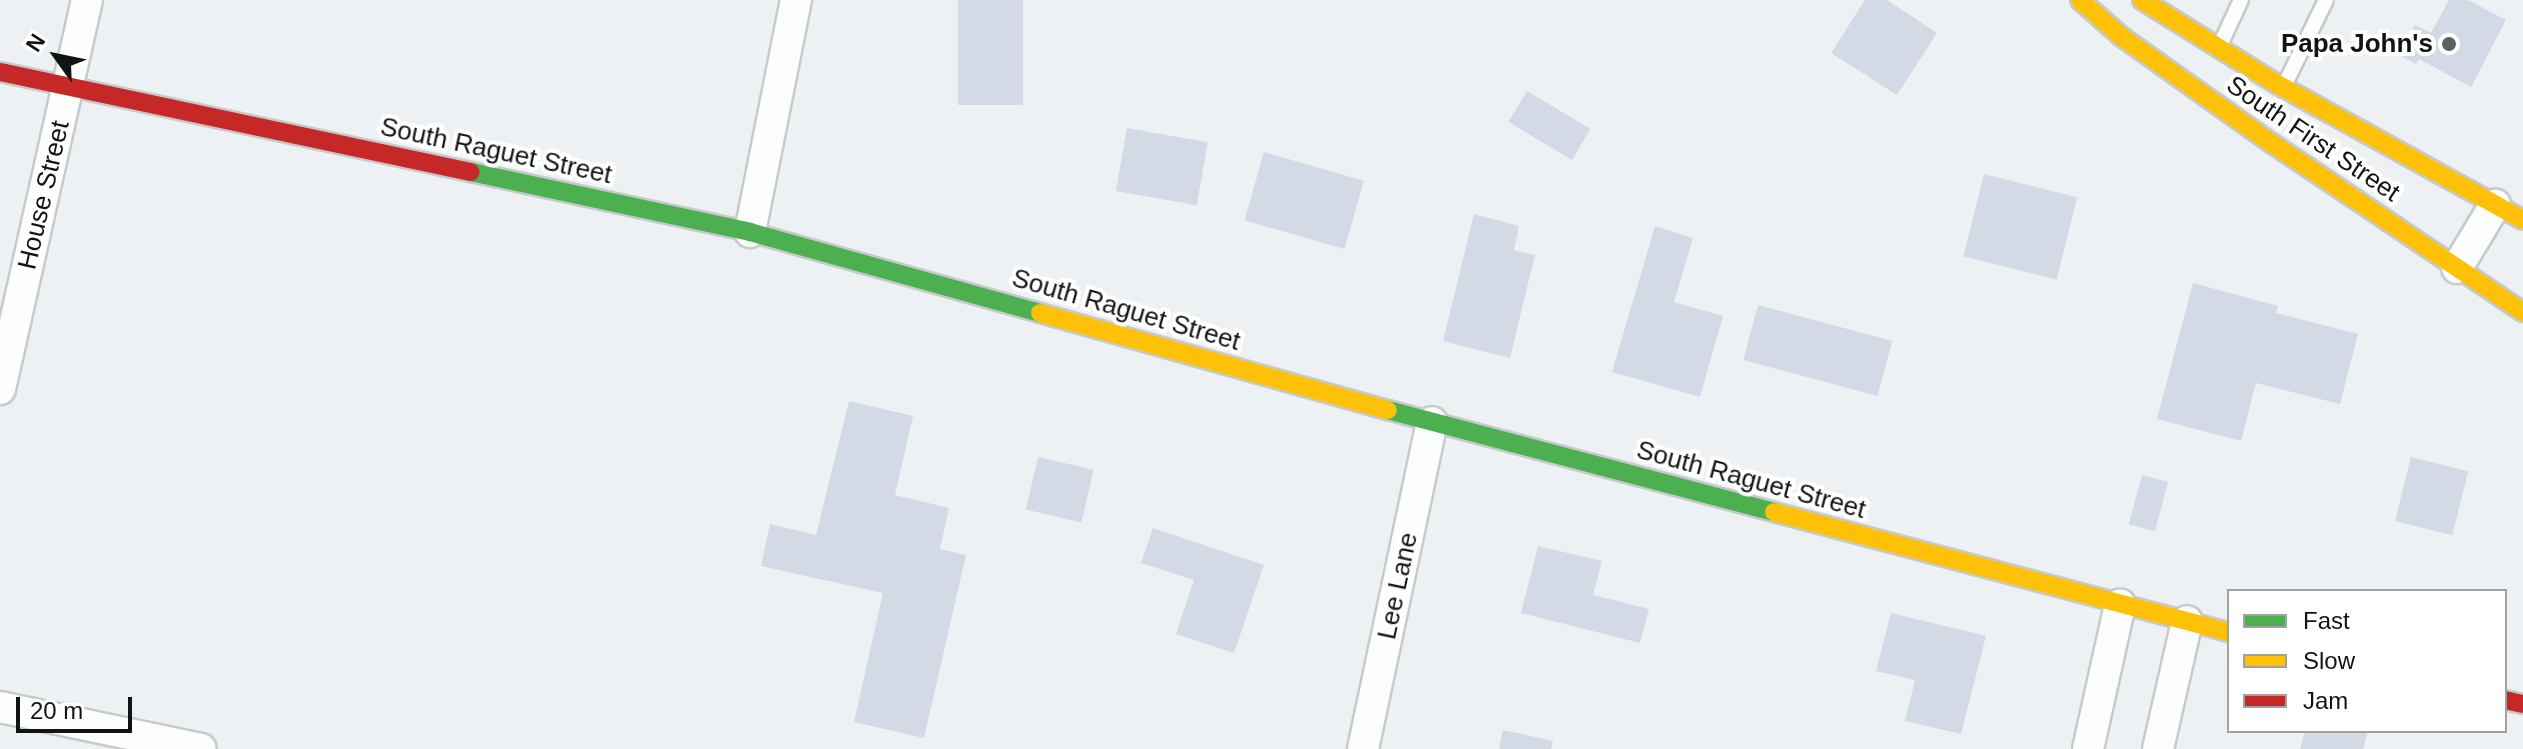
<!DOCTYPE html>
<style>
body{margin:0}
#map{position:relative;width:2523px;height:749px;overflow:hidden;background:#edf1f3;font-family:Helvetica,sans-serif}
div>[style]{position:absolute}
.building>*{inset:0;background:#d3dae5;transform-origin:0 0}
.roads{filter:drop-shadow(2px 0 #c6cacb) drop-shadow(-2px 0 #c6cacb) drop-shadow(0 2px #c6cacb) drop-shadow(0 -2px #c6cacb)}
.lane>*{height:14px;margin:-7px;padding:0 7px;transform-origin:7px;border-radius:7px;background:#fcfdfd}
.street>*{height:30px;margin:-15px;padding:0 15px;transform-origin:15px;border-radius:15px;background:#fcfdfd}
.fast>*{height:18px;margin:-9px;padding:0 9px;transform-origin:9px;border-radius:9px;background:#4caf50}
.slow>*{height:18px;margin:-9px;padding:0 9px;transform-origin:9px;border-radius:9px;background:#ffc107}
.jam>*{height:18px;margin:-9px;padding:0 9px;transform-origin:9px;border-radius:9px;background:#c62828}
.dots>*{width:22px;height:22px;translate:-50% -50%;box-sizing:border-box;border:4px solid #fff;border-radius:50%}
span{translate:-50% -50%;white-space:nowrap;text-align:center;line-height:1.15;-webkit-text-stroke:8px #fff;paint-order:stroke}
.poi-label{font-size:26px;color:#111415;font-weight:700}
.right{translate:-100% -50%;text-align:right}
.street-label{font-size:26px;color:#111415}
.legend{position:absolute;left:2227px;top:589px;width:280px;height:144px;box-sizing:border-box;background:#fff;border:2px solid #a0a1a1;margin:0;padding:10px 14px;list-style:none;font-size:24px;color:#111415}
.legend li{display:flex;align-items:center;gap:16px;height:40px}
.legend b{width:40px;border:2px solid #a0a1a1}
.north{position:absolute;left:16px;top:16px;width:80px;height:80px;-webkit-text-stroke:6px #fff;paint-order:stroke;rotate:303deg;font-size:22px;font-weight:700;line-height:32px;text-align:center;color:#111415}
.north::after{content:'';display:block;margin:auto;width:28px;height:36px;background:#111415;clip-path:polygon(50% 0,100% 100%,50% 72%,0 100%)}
.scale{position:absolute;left:16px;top:697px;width:116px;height:36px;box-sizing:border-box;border:4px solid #111415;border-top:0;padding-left:10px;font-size:24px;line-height:28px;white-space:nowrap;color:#111415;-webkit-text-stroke:6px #fff;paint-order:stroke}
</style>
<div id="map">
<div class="building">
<i style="left:958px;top:0;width:65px;height:105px"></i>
<i style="clip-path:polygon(1865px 0,1887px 0,1937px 33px,1897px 95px,1831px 53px)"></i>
<i style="clip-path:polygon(2449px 0,2468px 0,2506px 20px,2471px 87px,2419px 59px,2416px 64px,2399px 55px,2415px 25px,2431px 33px)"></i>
<i style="left:1527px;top:91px;width:74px;height:36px;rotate:31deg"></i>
<i style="left:1127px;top:128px;width:82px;height:64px;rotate:10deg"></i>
<i style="left:1264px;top:152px;width:104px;height:71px;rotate:16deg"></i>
<i style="left:1984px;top:174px;width:96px;height:85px;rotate:14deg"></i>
<i style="clip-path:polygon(1474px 214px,1519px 226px,1514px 250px,1535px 255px,1510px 358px,1443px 341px)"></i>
<i style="clip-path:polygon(1655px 226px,1693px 238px,1674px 302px,1723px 316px,1700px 397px,1612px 372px)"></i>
<i style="clip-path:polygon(2193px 283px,2278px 306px,2276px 313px,2358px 334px,2340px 404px,2256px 383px,2241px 441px,2157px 419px)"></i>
<i style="left:1758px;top:305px;width:139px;height:57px;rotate:15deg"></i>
<i style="clip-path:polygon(849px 401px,913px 416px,895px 495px,949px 508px,940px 549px,966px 555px,924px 738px,854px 722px,883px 593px,761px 566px,770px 524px,816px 535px)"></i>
<i style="left:1038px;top:457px;width:57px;height:54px;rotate:13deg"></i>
<i style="left:2411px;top:457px;width:59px;height:66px;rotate:14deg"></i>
<i style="left:2142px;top:475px;width:27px;height:51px;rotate:15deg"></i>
<i style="clip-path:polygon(1153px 528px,1264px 565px,1234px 653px,1176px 634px,1194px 580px,1141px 563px)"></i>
<i style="clip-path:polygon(1538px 546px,1602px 561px,1593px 595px,1649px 609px,1640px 643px,1521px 613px)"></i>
<i style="clip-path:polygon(1891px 613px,1986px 636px,1961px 734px,1905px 721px,1915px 680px,1876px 671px)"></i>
<i style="clip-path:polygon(1503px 730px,1553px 741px,1551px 749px,1499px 749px)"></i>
<i style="clip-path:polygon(2305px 731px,2368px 731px,2363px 749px,2300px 749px)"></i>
</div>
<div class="roads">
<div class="lane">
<i style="left:2221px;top:43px;width:47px;rotate:-65.1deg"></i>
<i style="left:2285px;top:84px;width:93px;rotate:-64deg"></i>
</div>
<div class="street">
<i style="left:750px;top:232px;width:237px;rotate:-78.8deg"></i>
<i style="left:2457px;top:268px;width:74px;rotate:-58.9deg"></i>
<i style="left:0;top:389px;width:399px;rotate:-77.4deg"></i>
<i style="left:0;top:707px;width:205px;rotate:11.8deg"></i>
<i style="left:1363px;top:749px;width:334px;rotate:-78.1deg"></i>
<i style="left:2088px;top:749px;width:148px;rotate:-77.5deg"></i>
<i style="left:2158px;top:749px;width:131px;rotate:-77.2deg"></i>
</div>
<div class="fast">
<i style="left:471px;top:172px;width:285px;rotate:12.1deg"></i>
<i style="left:750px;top:232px;width:301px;rotate:15.6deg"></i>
<i style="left:1388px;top:410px;width:399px;rotate:14.8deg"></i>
</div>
<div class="slow">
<i style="left:2080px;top:0;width:56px;rotate:41.4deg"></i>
<i style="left:2122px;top:37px;width:181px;rotate:35.4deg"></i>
<i style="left:2270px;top:142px;width:305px;rotate:33.9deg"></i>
<i style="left:2142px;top:0;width:159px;rotate:31.9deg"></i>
<i style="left:2277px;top:84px;width:281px;rotate:28.9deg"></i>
<i style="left:1040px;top:313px;width:361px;rotate:15.6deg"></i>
<i style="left:1774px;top:512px;width:471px;rotate:14.8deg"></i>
</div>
<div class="jam">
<i style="left:0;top:72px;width:481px;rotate:12deg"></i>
<i style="left:2505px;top:700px;width:18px;rotate:13deg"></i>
</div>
</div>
<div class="dots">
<i style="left:2449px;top:44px;background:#5e6163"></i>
</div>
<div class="poi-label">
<span class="right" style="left:2433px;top:44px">Papa John's</span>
</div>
<div class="street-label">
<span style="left:2313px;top:139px;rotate:34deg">South First Street</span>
<span style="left:496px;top:151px;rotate:12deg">South Raguet Street</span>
<span style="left:44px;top:195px;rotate:-77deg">House Street</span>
<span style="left:1126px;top:310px;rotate:16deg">South Raguet Street</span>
<span style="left:1751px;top:480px;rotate:15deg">South Raguet Street</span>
<span style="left:1398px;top:586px;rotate:-78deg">Lee Lane</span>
</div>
<ul class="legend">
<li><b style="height:10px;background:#4caf50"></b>Fast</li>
<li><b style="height:10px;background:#ffc107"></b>Slow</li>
<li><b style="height:10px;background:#c62828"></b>Jam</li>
</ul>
<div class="north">N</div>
<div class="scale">20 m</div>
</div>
